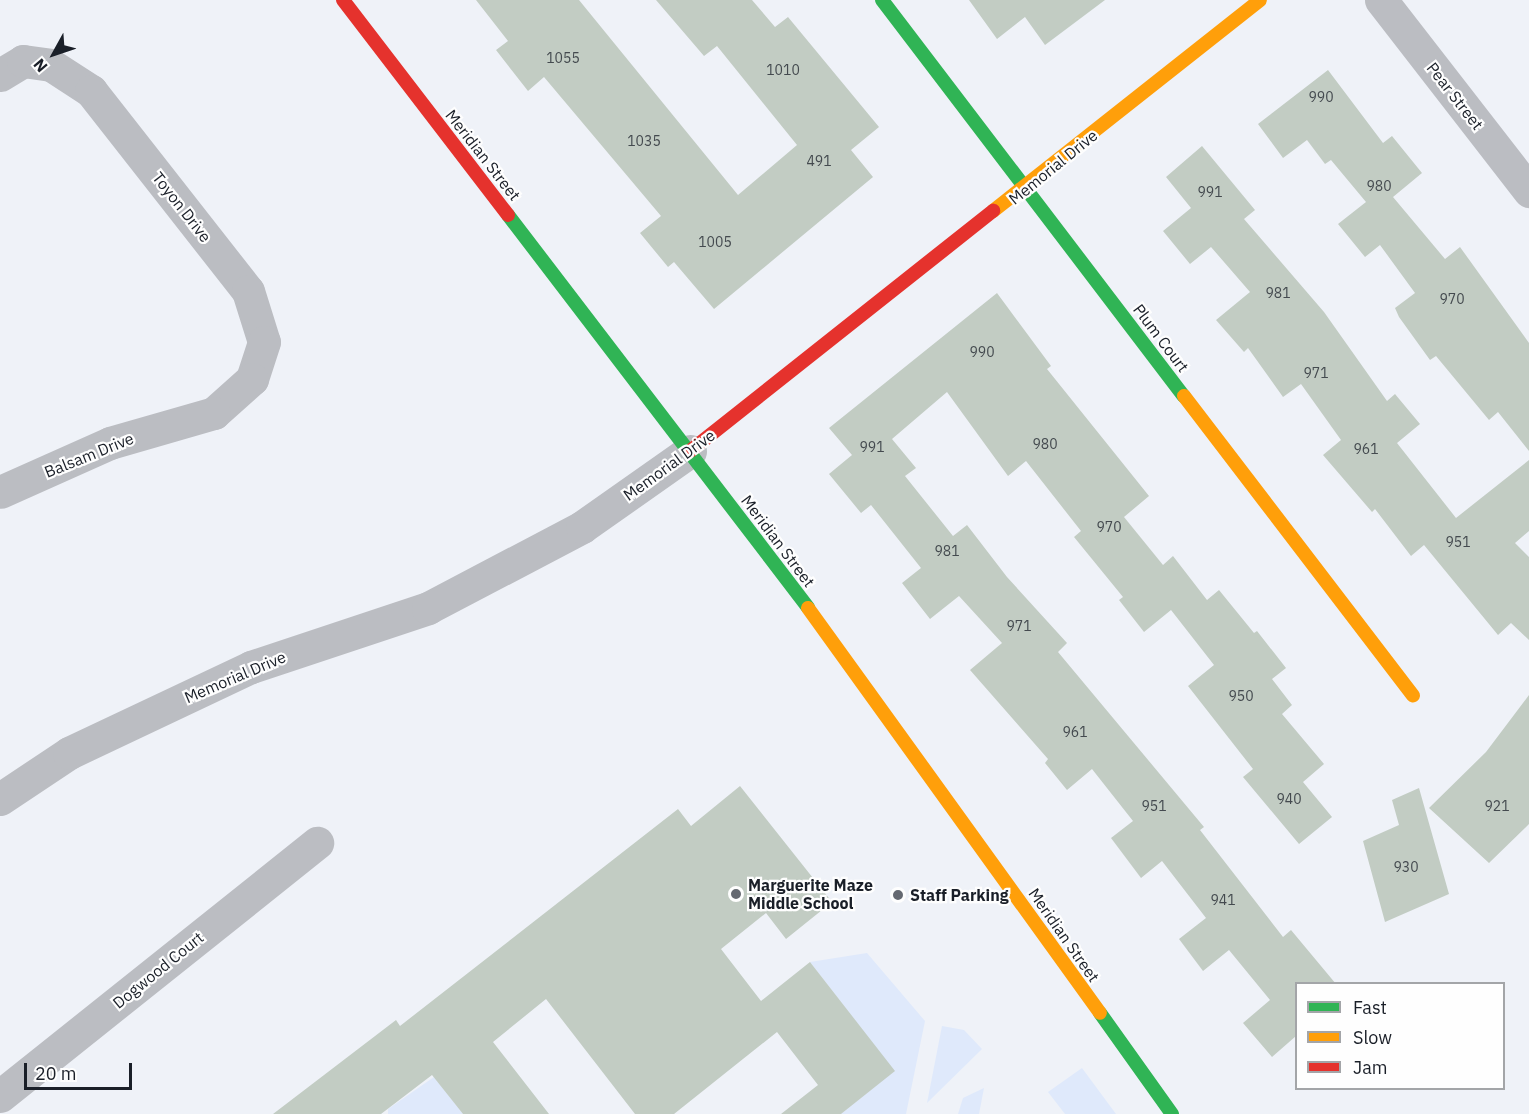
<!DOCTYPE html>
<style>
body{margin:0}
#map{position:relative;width:1529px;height:1114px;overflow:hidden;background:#eff2f8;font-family:"IBM Plex Sans",sans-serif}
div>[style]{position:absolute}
.green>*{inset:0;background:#dfe9fb}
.building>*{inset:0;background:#c2ccc3}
.street>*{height:33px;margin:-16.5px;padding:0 16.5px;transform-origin:16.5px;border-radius:16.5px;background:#bbbdc2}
.fast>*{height:14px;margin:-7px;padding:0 7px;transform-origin:7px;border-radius:7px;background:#30b455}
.slow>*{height:14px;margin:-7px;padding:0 7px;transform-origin:7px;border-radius:7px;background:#ff9f0a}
.jam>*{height:14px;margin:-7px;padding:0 7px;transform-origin:7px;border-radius:7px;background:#e5322d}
.dots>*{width:16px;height:16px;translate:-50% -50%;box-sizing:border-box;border:3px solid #fefefe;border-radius:50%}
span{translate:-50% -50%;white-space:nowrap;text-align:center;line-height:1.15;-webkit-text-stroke:4.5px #fefefe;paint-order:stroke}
.number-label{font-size:14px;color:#444a4f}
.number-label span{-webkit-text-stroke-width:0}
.street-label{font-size:16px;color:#1a1f28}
.poi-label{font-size:16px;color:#1a1f28;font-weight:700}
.left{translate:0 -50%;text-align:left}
.legend{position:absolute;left:1295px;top:982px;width:210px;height:108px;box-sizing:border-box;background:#fefefe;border:2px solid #a3a5a8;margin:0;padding:8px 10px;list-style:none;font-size:18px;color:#1a1f28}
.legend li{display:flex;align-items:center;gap:12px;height:30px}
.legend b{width:30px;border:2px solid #a3a5a8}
.north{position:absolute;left:24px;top:24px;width:60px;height:60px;-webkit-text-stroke:4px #fefefe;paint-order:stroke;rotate:230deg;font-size:16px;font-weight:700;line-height:24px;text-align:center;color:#1a1f28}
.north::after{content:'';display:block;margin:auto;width:21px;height:27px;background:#1a1f28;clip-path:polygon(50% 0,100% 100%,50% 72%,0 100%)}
.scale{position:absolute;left:24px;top:1063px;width:108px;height:27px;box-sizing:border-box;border:3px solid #1a1f28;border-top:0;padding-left:8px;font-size:18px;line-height:21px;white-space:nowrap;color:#1a1f28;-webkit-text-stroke:4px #fefefe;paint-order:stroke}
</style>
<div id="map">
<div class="green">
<i style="clip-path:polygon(867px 953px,925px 1021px,906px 1114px,841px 1114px,894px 1071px,810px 962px)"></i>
<i style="clip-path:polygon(942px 1026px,964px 1030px,982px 1049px,927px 1103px)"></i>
<i style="clip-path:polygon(1082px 1068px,1116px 1114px,1065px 1114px,1048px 1092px)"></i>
<i style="clip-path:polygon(434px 1077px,463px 1114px,388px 1114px,388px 1109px)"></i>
<i style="clip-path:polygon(984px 1088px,979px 1114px,958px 1114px,963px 1098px)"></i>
</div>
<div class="building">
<i style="clip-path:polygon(476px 0,579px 0,738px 195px,797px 145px,717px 46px,704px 56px,656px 0,752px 0,775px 27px,788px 17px,879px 127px,851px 150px,873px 177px,714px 309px,674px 262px,668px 267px,640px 233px,661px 216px,544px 77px,528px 91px,496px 50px,508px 41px)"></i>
<i style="clip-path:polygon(969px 0,1105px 0,1045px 45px,1025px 17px,997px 39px)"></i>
<i style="clip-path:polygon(1328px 70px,1383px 143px,1392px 136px,1422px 173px,1393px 197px,1445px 259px,1460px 247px,1529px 343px,1529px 451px,1498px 412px,1489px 420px,1436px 356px,1430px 360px,1399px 317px,1395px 308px,1415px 293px,1380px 245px,1365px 257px,1338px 224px,1366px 202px,1331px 160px,1325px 164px,1307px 140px,1283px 158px,1258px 124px)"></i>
<i style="clip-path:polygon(1202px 146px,1255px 210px,1244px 219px,1324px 312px,1387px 401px,1395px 394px,1420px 424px,1397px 443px,1456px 518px,1529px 460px,1529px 531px,1515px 543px,1529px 557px,1529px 640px,1511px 623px,1498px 635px,1424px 545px,1411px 556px,1375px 509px,1372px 512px,1323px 455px,1341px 440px,1301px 384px,1283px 397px,1248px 348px,1244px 352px,1216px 320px,1250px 292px,1211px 247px,1190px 264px,1163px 231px,1191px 208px,1166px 177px)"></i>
<i style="clip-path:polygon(997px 293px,1051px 366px,1047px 369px,1149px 496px,1124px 517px,1163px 565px,1173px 556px,1207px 600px,1219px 590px,1254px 633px,1257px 631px,1286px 668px,1272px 679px,1292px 705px,1282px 714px,1324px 764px,1303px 782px,1332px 817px,1299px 844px,1243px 777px,1253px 769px,1188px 686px,1214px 665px,1171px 610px,1144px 632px,1119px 600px,1123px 597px,1074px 537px,1081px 531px,1026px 461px,1008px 476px,947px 392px,892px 439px,916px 468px,905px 476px,953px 536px,967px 525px,1007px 577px,1067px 643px,1058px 652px,1204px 827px,1200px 830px,1283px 937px,1291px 930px,1336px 984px,1296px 984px,1296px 1036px,1272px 1057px,1243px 1023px,1270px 1000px,1229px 950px,1203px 971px,1179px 939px,1206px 918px,1162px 861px,1141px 878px,1111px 838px,1133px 821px,1092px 769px,1067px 790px,1045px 763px,1048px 759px,970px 670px,1002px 643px,959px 596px,930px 619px,902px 583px,921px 568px,871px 505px,861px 513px,829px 474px,852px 455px,829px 428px)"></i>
<i style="clip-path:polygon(1529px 695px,1529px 824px,1489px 863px,1429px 808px,1486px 752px)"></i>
<i style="clip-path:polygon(740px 786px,832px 902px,786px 939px,766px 913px,721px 949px,761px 1001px,810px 962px,895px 1071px,841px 1114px,781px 1114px,818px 1085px,777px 1032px,674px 1114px,635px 1114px,546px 999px,493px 1042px,549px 1114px,463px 1114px,432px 1075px,381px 1114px,273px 1114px,396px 1020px,400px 1026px,678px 809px,691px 826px)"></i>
<i style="clip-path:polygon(1419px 788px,1449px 894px,1385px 922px,1363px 841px,1399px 825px,1392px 800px)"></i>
</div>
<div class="street">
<i style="left:1381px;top:0;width:242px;rotate:52.2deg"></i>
<i style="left:0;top:75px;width:27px;rotate:-31deg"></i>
<i style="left:23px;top:61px;width:28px;rotate:8deg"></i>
<i style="left:51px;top:65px;width:48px;rotate:33deg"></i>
<i style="left:91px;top:91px;width:254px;rotate:51.9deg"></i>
<i style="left:248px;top:291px;width:53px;rotate:72.6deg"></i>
<i style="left:264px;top:342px;width:39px;rotate:108deg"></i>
<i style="left:252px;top:379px;width:51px;rotate:138.2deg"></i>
<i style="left:214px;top:413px;width:108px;rotate:163.9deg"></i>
<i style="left:110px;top:443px;width:120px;rotate:156deg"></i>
<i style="left:0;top:799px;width:83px;rotate:-33.7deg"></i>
<i style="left:69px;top:753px;width:201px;rotate:-25.3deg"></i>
<i style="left:251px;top:667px;width:187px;rotate:-18.4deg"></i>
<i style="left:428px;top:608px;width:174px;rotate:-27.7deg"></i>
<i style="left:582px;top:527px;width:132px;rotate:-35.1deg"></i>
<i style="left:0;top:1096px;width:406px;rotate:-38.6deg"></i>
</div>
<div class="fast">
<i style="left:882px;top:0;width:498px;rotate:52.7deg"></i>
<i style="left:508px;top:215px;width:494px;rotate:52.6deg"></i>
<i style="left:1100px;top:1013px;width:124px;rotate:54.5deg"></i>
</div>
<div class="slow">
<i style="left:993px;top:211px;width:340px;rotate:-38.3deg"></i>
<i style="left:1184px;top:396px;width:377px;rotate:52.6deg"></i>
<i style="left:808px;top:608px;width:499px;rotate:54.2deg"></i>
</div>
<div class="jam">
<i style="left:343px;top:0;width:271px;rotate:52.5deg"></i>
<i style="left:690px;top:451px;width:387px;rotate:-38.4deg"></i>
</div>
<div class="dots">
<i style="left:736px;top:894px;background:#656971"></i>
<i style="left:898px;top:895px;background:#656971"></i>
</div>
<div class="number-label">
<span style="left:563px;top:58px">1055</span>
<span style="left:783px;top:70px">1010</span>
<span style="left:1321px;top:97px">990</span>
<span style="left:644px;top:141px">1035</span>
<span style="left:819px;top:161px">491</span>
<span style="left:1379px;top:186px">980</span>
<span style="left:1210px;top:192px">991</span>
<span style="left:715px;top:242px">1005</span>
<span style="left:1278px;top:293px">981</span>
<span style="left:1452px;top:299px">970</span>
<span style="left:982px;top:352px">990</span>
<span style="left:1316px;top:373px">971</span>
<span style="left:1045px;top:444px">980</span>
<span style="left:872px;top:447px">991</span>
<span style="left:1366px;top:449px">961</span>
<span style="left:1109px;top:527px">970</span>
<span style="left:1458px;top:542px">951</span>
<span style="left:947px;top:551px">981</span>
<span style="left:1019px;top:626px">971</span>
<span style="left:1241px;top:696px">950</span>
<span style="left:1075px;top:732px">961</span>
<span style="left:1289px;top:799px">940</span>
<span style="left:1154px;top:806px">951</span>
<span style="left:1497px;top:806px">921</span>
<span style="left:1406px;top:867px">930</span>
<span style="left:1223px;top:900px">941</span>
</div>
<div class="street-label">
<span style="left:1455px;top:96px;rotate:52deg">Pear Street</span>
<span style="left:483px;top:155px;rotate:52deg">Meridian Street</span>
<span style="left:1053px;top:167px;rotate:-39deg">Memorial Drive</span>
<span style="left:182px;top:207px;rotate:52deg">Toyon Drive</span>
<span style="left:1161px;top:338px;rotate:53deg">Plum Court</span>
<span style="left:89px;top:455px;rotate:-22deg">Balsam Drive</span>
<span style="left:669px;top:465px;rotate:-36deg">Memorial Drive</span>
<span style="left:778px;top:541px;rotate:53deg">Meridian Street</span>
<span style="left:235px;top:677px;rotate:-23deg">Memorial Drive</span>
<span style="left:1064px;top:935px;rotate:55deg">Meridian Street</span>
<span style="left:158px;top:970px;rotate:-39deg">Dogwood Court</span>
</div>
<div class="poi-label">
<span class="left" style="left:748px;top:894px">Marguerite Maze<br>Middle School</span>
<span class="left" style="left:910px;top:895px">Staff Parking</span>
</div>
<ul class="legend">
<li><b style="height:8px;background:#30b455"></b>Fast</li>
<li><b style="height:8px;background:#ff9f0a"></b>Slow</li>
<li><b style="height:8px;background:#e5322d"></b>Jam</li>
</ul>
<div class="north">N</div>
<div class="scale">20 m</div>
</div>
